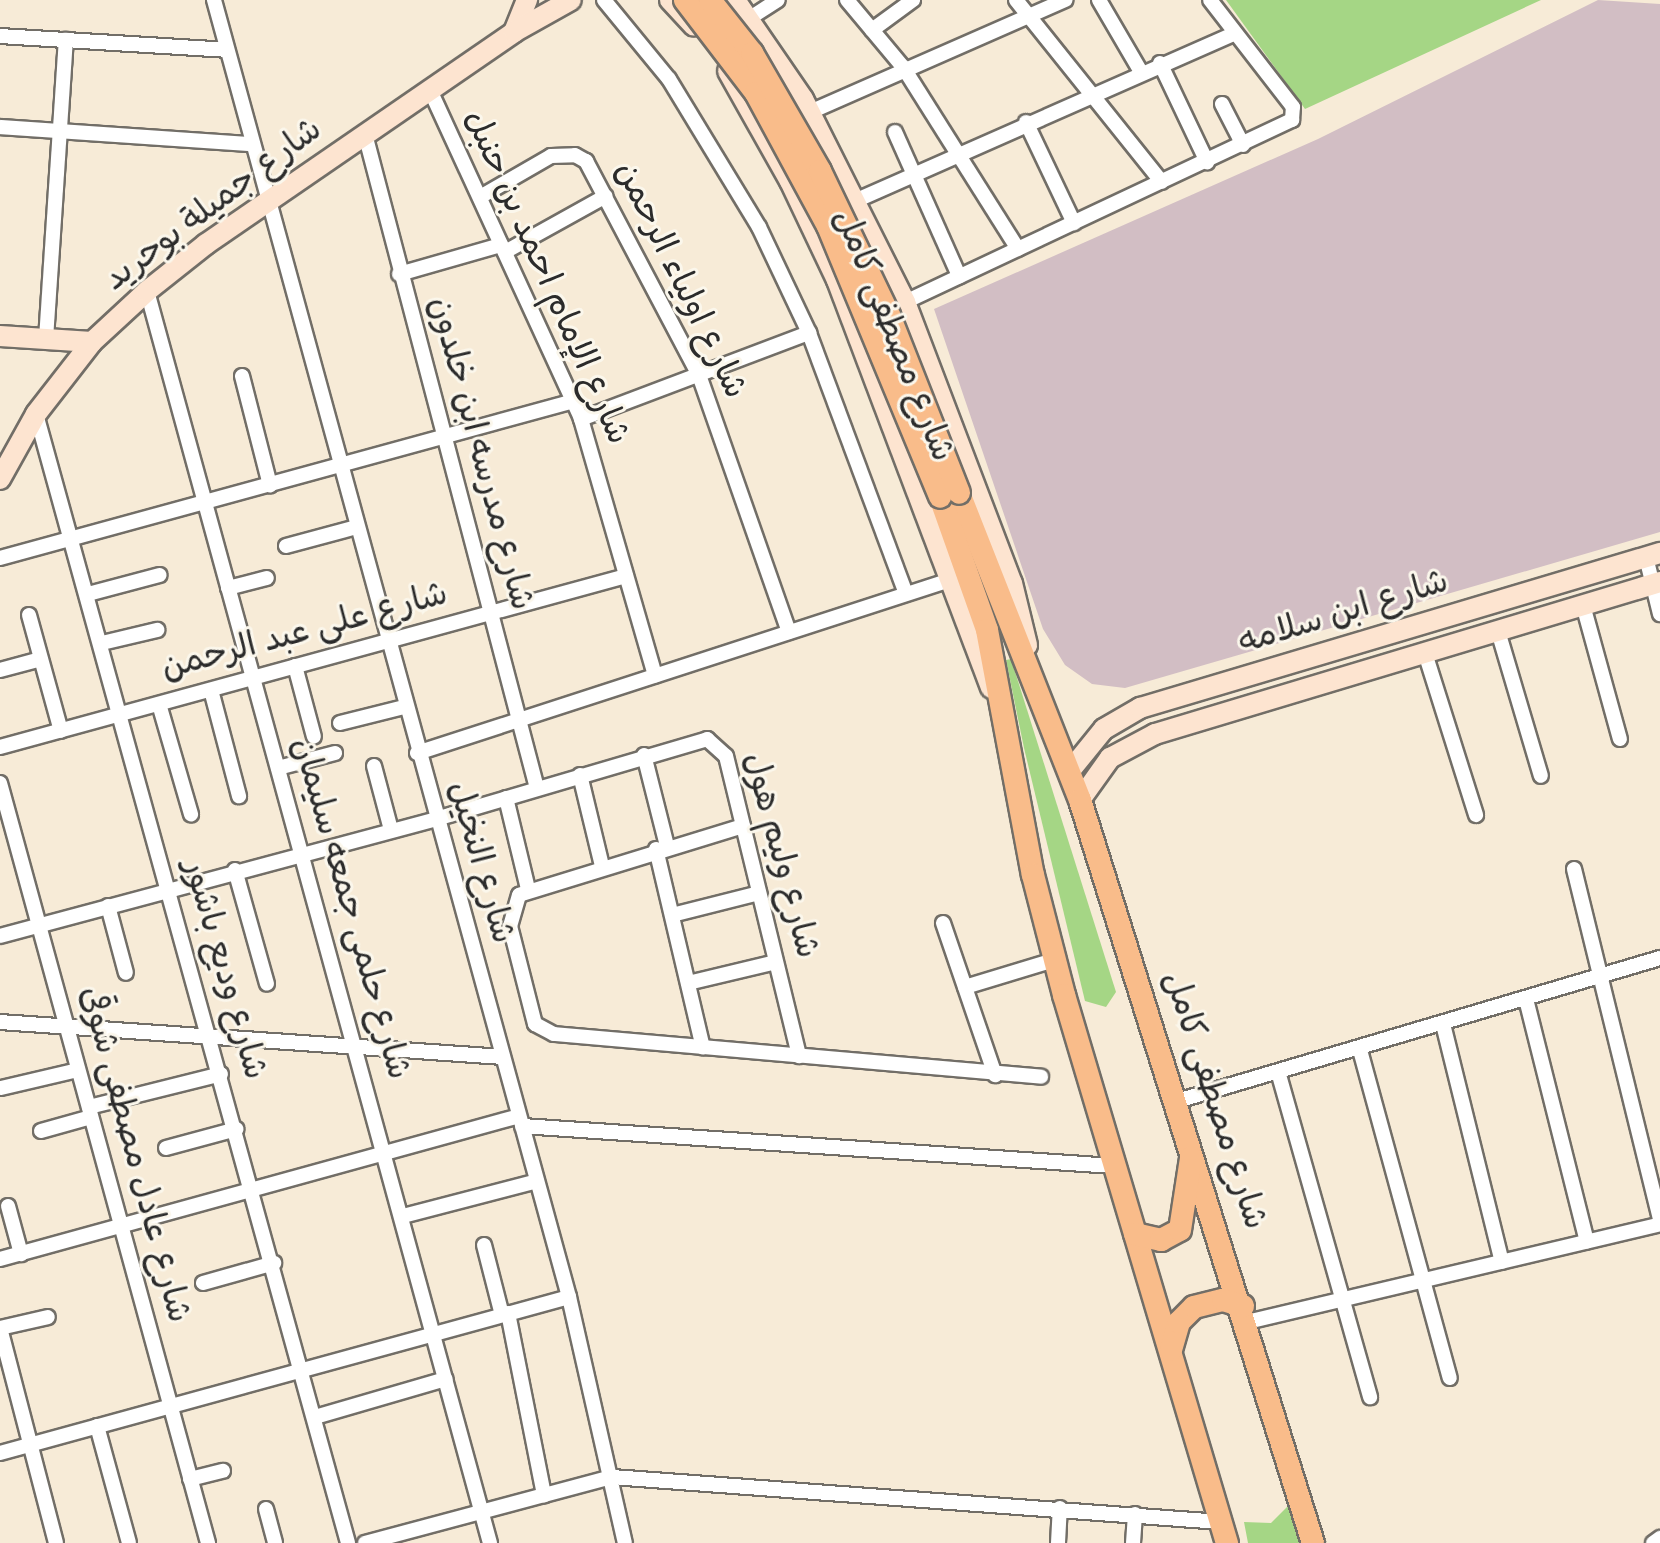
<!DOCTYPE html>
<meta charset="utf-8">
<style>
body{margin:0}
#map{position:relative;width:1660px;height:1543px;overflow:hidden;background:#f7ebd7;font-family:"Indie Flower","Playpen Sans Arabic",sans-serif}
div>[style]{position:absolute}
.industrial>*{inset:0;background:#d2bec4}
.green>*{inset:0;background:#a5d685}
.roads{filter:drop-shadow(2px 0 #726e67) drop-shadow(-2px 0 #726e67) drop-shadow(0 2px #726e67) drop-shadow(0 -2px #726e67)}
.street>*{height:14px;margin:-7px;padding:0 7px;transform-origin:7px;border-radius:7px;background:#fff}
.secondary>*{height:20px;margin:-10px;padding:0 10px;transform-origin:10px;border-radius:10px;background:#fde4d0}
.primary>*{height:22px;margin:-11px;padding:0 11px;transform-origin:11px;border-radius:11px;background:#f9bc8a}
.bridges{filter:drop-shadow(2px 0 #726e67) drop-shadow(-2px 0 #726e67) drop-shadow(0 2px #726e67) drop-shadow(0 -2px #726e67)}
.primary-bridge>*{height:22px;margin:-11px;padding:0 11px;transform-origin:11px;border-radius:11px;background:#f9bc8a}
span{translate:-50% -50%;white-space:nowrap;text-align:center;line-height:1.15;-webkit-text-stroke:6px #fbf7ec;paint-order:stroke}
.street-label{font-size:34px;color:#2b2b2b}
</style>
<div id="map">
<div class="industrial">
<i style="clip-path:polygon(1598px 0,1660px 4px,1660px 532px,1125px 688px,1092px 684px,1065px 665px,1043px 629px,934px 309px,1318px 139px)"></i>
</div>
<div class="green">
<i style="clip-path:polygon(1226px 0,1541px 0,1305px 109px)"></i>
<i style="clip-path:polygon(1011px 659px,1116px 992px,1106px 1007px,1085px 1001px,1024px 748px,1006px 660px)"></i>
<i style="clip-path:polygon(1290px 1504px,1301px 1543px,1248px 1543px,1244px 1522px,1271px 1523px)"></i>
</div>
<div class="roads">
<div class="street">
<i style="left:214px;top:0;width:1345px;rotate:74.69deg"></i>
<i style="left:569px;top:1297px;width:252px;rotate:77.2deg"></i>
<i style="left:604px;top:0;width:102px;rotate:50.6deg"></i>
<i style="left:669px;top:79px;width:173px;rotate:58.7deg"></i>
<i style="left:759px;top:227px;width:117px;rotate:64.7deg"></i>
<i style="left:809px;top:333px;width:278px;rotate:69.6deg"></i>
<i style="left:847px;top:0;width:87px;rotate:50.1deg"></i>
<i style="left:903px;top:67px;width:215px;rotate:57.7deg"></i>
<i style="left:1016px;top:0;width:233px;rotate:51.3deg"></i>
<i style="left:1099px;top:0;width:83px;rotate:59.7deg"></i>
<i style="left:750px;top:18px;width:33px;rotate:-33deg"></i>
<i style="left:872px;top:30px;width:51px;rotate:-36.2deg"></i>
<i style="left:0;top:36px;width:227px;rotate:3.5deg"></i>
<i style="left:1160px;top:63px;width:110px;rotate:64.6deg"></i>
<i style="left:430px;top:90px;width:362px;rotate:65.3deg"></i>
<i style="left:581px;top:419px;width:267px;rotate:73.9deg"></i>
<i style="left:1222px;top:104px;width:46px;rotate:62.9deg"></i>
<i style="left:810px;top:112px;width:279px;rotate:-23.7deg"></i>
<i style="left:1026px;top:122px;width:112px;rotate:64.6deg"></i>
<i style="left:0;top:127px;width:253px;rotate:3.9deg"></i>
<i style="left:895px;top:132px;width:158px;rotate:66deg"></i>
<i style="left:365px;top:134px;width:676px;rotate:75.27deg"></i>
<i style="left:480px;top:197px;width:82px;rotate:-30deg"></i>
<i style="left:551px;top:156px;width:24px;rotate:-2deg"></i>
<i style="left:575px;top:155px;width:13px;rotate:29deg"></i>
<i style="left:586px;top:161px;width:242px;rotate:62.2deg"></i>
<i style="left:699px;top:375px;width:272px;rotate:70.7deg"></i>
<i style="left:857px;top:200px;width:413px;rotate:-23.8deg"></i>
<i style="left:505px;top:252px;width:115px;rotate:-29deg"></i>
<i style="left:399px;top:274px;width:106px;rotate:-15.9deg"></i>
<i style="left:147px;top:291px;width:1298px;rotate:74.68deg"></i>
<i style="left:905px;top:302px;width:428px;rotate:-25.2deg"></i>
<i style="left:1292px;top:120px;width:13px;rotate:-86deg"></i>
<i style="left:1293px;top:107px;width:135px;rotate:-127.8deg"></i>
<i style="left:46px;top:339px;width:300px;rotate:-86.2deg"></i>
<i style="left:242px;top:376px;width:113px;rotate:75.6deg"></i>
<i style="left:36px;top:414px;width:1171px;rotate:74.55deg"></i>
<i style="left:581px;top:419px;width:244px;rotate:-20.7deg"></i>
<i style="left:286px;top:546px;width:73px;rotate:-15deg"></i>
<i style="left:1646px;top:557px;width:59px;rotate:76.2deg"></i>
<i style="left:0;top:558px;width:595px;rotate:-15.3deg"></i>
<i style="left:228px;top:588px;width:40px;rotate:-14.4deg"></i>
<i style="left:88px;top:594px;width:74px;rotate:-14.8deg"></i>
<i style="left:1583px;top:605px;width:139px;rotate:74.6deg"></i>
<i style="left:29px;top:615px;width:120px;rotate:74.6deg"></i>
<i style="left:1498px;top:631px;width:151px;rotate:73.5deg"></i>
<i style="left:102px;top:643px;width:57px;rotate:-13.3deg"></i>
<i style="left:1425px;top:653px;width:170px;rotate:72.5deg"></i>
<i style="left:295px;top:666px;width:73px;rotate:75deg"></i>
<i style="left:0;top:670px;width:42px;rotate:-15deg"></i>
<i style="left:211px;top:690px;width:110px;rotate:75.2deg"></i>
<i style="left:159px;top:704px;width:115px;rotate:73.8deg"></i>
<i style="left:340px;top:723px;width:66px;rotate:-14deg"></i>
<i style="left:0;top:747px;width:649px;rotate:-15.28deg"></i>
<i style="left:417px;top:753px;width:560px;rotate:-17.98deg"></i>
<i style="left:644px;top:755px;width:94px;rotate:75.8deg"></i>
<i style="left:374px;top:766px;width:66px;rotate:75.1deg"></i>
<i style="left:278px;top:768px;width:59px;rotate:-14.7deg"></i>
<i style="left:580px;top:775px;width:94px;rotate:76.4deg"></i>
<i style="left:0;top:783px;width:788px;rotate:74.69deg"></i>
<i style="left:506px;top:798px;width:94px;rotate:76.4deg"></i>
<i style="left:743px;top:826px;width:234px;rotate:162.9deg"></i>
<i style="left:519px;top:895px;width:32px;rotate:106deg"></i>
<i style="left:510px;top:926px;width:101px;rotate:75.7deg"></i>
<i style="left:535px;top:1024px;width:21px;rotate:28deg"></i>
<i style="left:554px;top:1034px;width:489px;rotate:5deg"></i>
<i style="left:656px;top:849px;width:204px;rotate:76.7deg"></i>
<i style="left:1574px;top:869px;width:359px;rotate:76.2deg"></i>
<i style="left:235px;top:870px;width:118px;rotate:74.3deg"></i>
<i style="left:108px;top:906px;width:69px;rotate:75deg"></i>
<i style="left:672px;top:915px;width:90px;rotate:-14.2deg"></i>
<i style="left:943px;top:923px;width:161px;rotate:71.1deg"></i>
<i style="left:0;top:936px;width:451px;rotate:-15deg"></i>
<i style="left:436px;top:819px;width:283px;rotate:-16.4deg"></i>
<i style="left:707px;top:739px;width:25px;rotate:42deg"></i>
<i style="left:726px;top:756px;width:309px;rotate:76.3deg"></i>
<i style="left:688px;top:983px;width:90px;rotate:-13.4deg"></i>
<i style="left:965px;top:987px;width:93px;rotate:-16.9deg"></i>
<i style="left:1526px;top:999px;width:250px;rotate:75.9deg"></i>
<i style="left:0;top:1022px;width:504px;rotate:3.98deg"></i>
<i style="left:1443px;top:1024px;width:245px;rotate:76.1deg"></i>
<i style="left:1360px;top:1050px;width:340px;rotate:74.7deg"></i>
<i style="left:1279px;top:1075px;width:335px;rotate:74.2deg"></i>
<i style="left:1px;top:1088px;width:79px;rotate:-13.2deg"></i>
<i style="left:1177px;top:1101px;width:504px;rotate:-16.49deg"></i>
<i style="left:89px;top:1107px;width:136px;rotate:-14deg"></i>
<i style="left:522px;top:1126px;width:593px;rotate:3.87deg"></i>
<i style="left:41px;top:1131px;width:52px;rotate:-15.6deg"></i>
<i style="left:166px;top:1148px;width:73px;rotate:-15deg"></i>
<i style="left:8px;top:1206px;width:50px;rotate:74.8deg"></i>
<i style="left:403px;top:1216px;width:138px;rotate:-14.6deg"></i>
<i style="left:484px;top:1245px;width:72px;rotate:75.6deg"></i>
<i style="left:0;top:1259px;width:538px;rotate:-15.4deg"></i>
<i style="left:203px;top:1283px;width:74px;rotate:-15.7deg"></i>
<i style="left:508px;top:1313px;width:186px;rotate:78.8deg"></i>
<i style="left:1247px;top:1322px;width:424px;rotate:-13.3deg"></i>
<i style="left:0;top:1328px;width:222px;rotate:75.4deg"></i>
<i style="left:0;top:1328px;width:49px;rotate:-12.9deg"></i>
<i style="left:315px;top:1417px;width:136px;rotate:-16.2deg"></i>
<i style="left:97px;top:1426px;width:121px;rotate:74.7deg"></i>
<i style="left:0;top:1453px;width:590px;rotate:-15.33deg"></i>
<i style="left:190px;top:1479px;width:34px;rotate:-14deg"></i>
<i style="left:266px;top:1509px;width:35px;rotate:75deg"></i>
<i style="left:365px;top:1543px;width:256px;rotate:-15deg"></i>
<i style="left:612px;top:1477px;width:611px;rotate:4.23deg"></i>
<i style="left:1058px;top:1543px;width:35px;rotate:-87deg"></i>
<i style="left:1133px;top:1543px;width:29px;rotate:-86deg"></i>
<i style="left:1653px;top:1543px;width:9px;rotate:-36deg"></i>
</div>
<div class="secondary">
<i style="left:670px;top:0;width:35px;rotate:47deg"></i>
<i style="left:735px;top:0;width:120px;rotate:55.5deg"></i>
<i style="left:803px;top:99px;width:227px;rotate:63.3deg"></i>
<i style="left:905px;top:302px;width:301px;rotate:69.2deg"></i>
<i style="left:1012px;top:583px;width:64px;rotate:76.4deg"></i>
<i style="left:514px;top:32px;width:35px;rotate:-68deg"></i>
<i style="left:728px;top:71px;width:126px;rotate:60.6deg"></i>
<i style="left:790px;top:181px;width:110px;rotate:64.6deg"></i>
<i style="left:837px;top:280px;width:436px;rotate:69.3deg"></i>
<i style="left:0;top:336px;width:92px;rotate:3.7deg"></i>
<i style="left:0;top:479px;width:74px;rotate:-61deg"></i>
<i style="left:36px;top:414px;width:91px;rotate:-52.1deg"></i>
<i style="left:92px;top:342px;width:75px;rotate:-42.8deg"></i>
<i style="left:147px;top:291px;width:75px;rotate:-38.5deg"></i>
<i style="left:206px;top:244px;width:374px;rotate:-34.5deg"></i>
<i style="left:514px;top:32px;width:65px;rotate:-29.3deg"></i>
<i style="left:1069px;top:772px;width:55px;rotate:-50.9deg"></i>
<i style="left:1104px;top:729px;width:42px;rotate:-30.3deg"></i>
<i style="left:1140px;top:708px;width:543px;rotate:-16.6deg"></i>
<i style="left:1080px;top:800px;width:52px;rotate:-54.5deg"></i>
<i style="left:1110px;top:758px;width:51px;rotate:-28.1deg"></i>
<i style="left:1155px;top:734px;width:527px;rotate:-16.75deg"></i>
</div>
<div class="primary">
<i style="left:959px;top:493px;width:330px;rotate:68.5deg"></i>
<i style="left:1080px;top:800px;width:779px;rotate:72.59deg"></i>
<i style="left:940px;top:497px;width:141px;rotate:70.5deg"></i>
<i style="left:987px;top:630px;width:249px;rotate:79.4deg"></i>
<i style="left:1033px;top:875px;width:124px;rotate:75.5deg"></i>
<i style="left:1064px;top:995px;width:572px;rotate:73.44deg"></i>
<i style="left:1135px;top:1234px;width:27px;rotate:13deg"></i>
<i style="left:1161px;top:1240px;width:21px;rotate:-28deg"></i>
<i style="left:1180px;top:1230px;width:73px;rotate:-81.3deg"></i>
<i style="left:1171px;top:1350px;width:29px;rotate:-74deg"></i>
<i style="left:1179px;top:1322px;width:21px;rotate:-45deg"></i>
<i style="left:1194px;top:1307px;width:30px;rotate:-14deg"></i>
<i style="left:1223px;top:1300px;width:21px;rotate:17deg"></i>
</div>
</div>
<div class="bridges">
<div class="primary-bridge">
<i style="left:685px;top:0;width:117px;rotate:52.6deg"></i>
<i style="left:756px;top:93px;width:151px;rotate:61.6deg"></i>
<i style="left:828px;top:226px;width:293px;rotate:67.5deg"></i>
<i style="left:710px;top:0;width:68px;rotate:51.6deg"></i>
<i style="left:752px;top:53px;width:136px;rotate:60deg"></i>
<i style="left:820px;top:171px;width:160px;rotate:64.4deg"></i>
<i style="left:889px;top:315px;width:191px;rotate:68.5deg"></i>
</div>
</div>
<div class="street-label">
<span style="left:214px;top:206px;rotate:-37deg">شارع جميلة بوحريد</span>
<span style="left:545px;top:278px;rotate:66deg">شارع الإمام احمد بن حنبل</span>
<span style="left:679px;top:281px;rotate:64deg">شارع اولياء الرحمن</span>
<span style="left:892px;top:336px;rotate:68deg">شارع مصطفى كامل</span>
<span style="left:479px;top:454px;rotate:75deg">شارع مدرسه ابن خلدون</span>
<span style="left:1344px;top:614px;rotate:-17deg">شارع ابن سلامه</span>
<span style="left:305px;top:633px;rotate:-15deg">شارع على عبد الرحمن</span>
<span style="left:779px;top:856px;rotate:75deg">شارع وليم هول</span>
<span style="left:479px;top:863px;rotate:74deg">شارع النخيل</span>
<span style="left:349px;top:909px;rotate:74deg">شارع حلمى جمعه سليمان</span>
<span style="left:223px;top:970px;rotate:74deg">شارع وديع باشور</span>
<span style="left:1213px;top:1101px;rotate:72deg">شارع مصطفى كامل</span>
<span style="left:133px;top:1155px;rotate:75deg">شارع عادل مصطفى شوقى</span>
</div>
</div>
